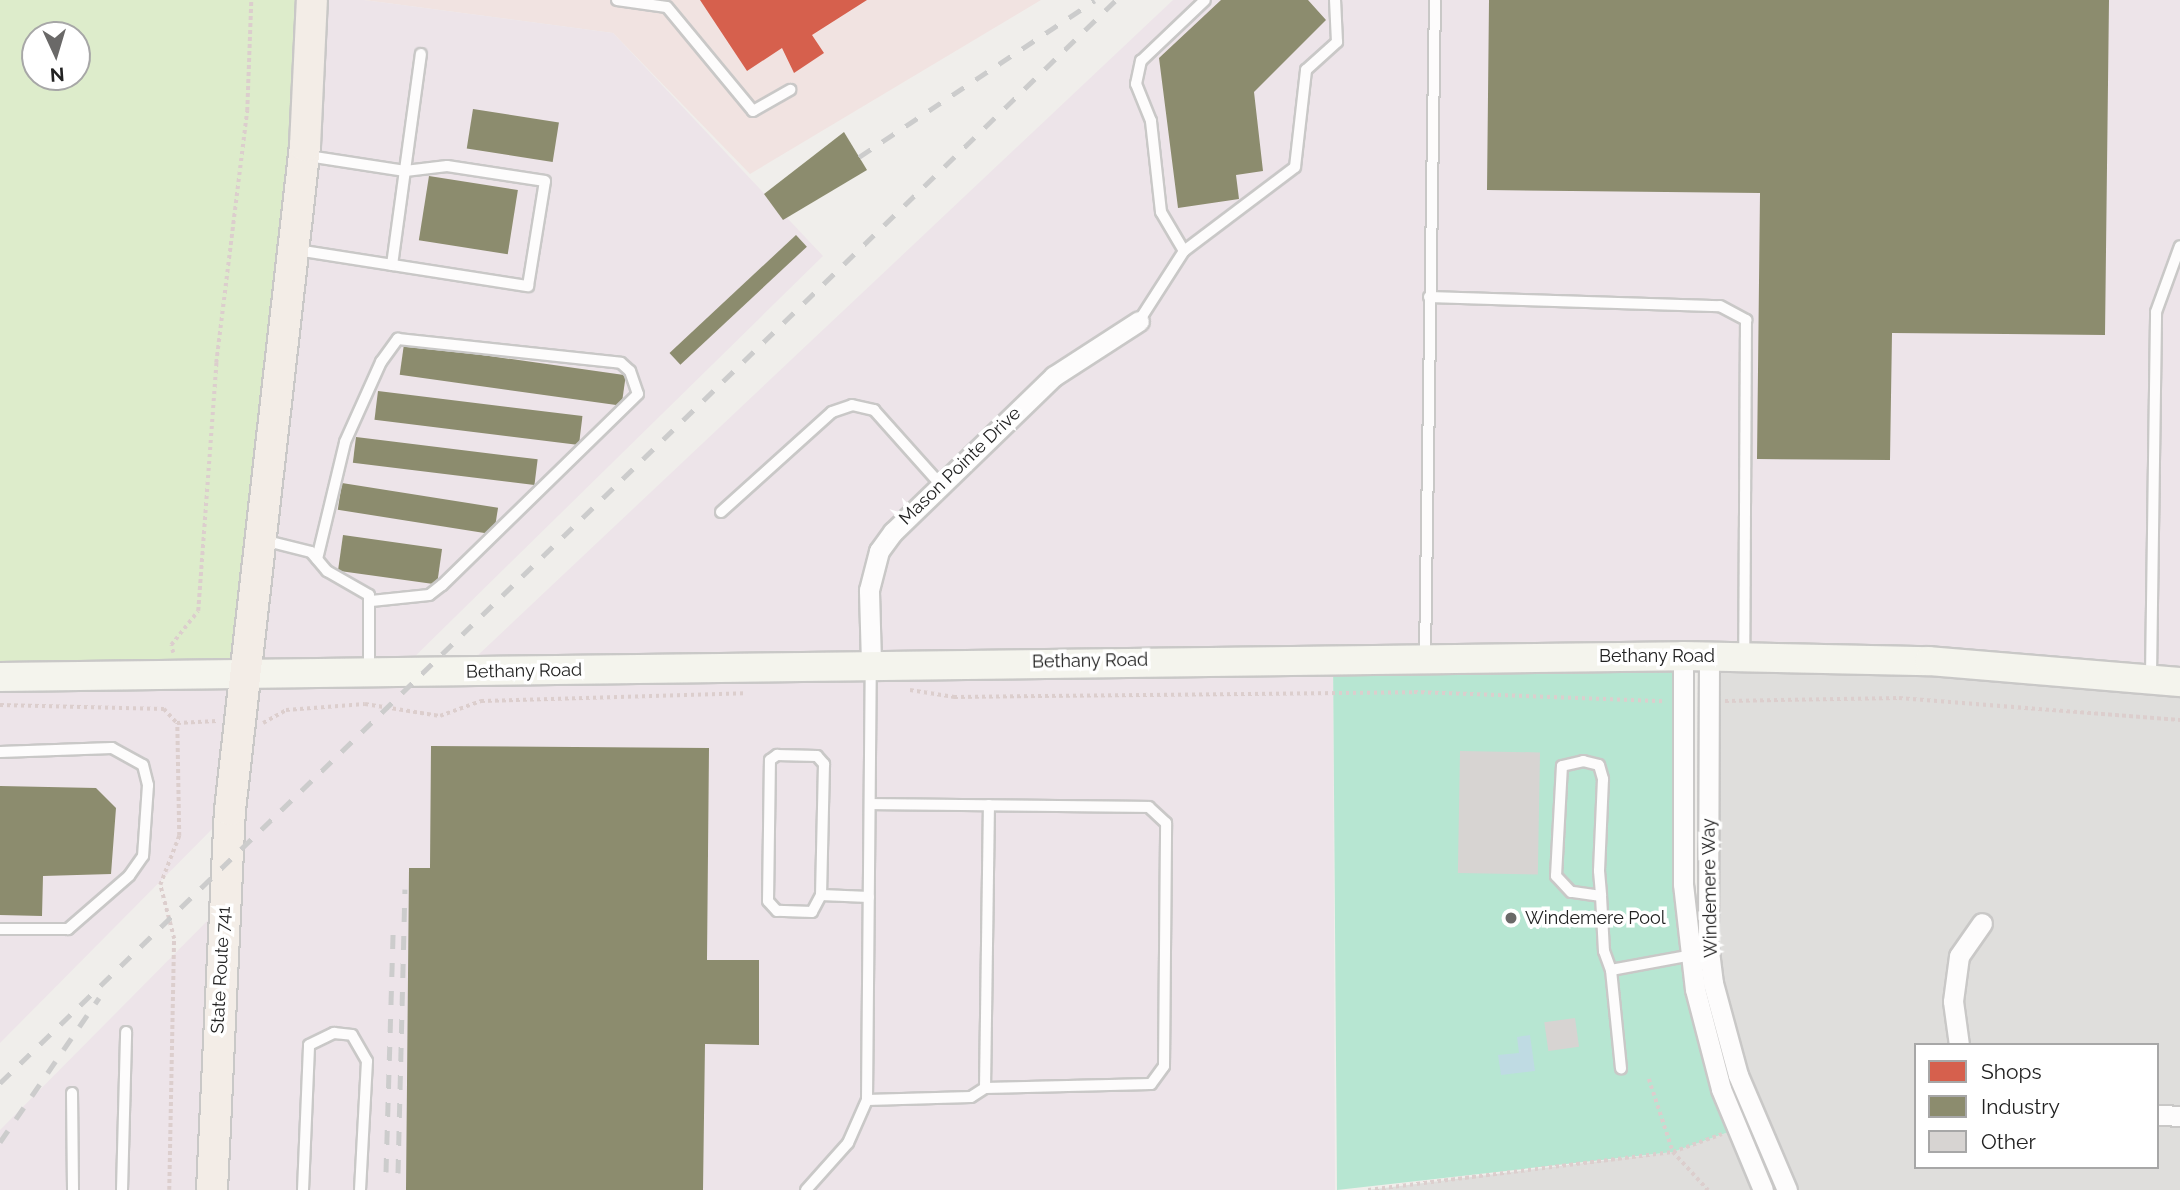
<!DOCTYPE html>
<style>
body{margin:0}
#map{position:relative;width:2180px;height:1190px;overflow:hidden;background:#f0eeeb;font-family:Raleway,sans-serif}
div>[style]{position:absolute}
.residential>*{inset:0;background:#dfdedc}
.commercial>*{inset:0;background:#f1e3e1}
.industrial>*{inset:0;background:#ede4e9}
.grass>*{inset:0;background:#ddeccb}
.pitch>*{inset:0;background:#b7e6d2}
.water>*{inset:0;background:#bfdbe3}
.shops>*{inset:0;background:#d6604d}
.industry>*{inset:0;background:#8c8c6e;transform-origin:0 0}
.building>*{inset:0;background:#d7d4d2;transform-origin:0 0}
.path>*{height:3.5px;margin-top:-1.75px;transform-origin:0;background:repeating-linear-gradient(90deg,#dccecd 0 3.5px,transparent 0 7px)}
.roads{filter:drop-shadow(2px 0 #c9c8c7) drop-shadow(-2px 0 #c9c8c7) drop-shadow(0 2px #c9c8c7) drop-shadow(0 -2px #c9c8c7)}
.service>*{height:10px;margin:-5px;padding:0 5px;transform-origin:5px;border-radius:5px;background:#fdfcfc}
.minor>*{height:19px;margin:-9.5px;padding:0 9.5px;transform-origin:9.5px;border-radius:9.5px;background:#fdfcfc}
.secondary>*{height:28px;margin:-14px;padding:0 14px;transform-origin:14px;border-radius:14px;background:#f4f4ed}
.primary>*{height:30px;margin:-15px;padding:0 15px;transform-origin:15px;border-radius:15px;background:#f3ede7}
.rail>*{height:5px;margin-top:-2.5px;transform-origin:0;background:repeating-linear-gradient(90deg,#ccc 0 14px,transparent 0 28px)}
.dots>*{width:19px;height:19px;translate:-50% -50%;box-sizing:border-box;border:4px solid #fff;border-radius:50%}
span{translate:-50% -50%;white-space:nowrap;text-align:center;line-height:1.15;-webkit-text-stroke:7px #fff;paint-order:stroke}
.street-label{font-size:18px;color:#222}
.poi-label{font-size:18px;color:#222}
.left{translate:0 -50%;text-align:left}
.legend{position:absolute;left:1914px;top:1043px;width:245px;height:126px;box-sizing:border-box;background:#fff;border:2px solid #a7a7a7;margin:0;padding:9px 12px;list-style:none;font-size:21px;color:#222}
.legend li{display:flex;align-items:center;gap:14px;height:35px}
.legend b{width:35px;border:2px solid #a7a7a7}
.north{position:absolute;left:21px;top:21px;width:70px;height:70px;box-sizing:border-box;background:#fff;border:2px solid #a7a7a7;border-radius:50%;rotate:176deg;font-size:19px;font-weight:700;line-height:28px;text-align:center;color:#222}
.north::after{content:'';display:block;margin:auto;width:24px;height:32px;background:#6a6968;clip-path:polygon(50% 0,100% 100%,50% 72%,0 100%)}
</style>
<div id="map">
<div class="residential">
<i style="clip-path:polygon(evenodd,1709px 656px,2180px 682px,2180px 1190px,1787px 1190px,1713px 983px,1709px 656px,1916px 1045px,2157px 1045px,2157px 1167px,1916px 1167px,1916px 1045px)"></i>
<i style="clip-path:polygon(1737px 1129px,1763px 1190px,1368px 1190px,1673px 1152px)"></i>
</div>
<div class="commercial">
<i style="clip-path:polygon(364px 0,1041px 0,750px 174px,613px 33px)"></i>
</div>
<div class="industrial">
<i style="clip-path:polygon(312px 0,364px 0,613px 33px,823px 256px,399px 672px,460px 672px,1173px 0,2180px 0,2180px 682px,2067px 672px,1333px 658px,1335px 1190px,0 1190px,0 1130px,224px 904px,230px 811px,0 1043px,0 677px)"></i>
</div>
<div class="grass">
<i style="clip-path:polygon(evenodd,0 0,312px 0,244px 674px,0 677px,0 0,35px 35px,77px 35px,77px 77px,35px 77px,35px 35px)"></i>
</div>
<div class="pitch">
<i style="clip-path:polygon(1683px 656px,1690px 953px,1737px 1129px,1673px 1152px,1337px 1190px,1333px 658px)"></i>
</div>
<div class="water">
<i style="clip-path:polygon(1530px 1035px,1535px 1071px,1501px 1075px,1498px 1055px,1519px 1053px,1517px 1037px)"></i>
</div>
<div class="shops">
<i style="clip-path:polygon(700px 0,867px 0,812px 35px,824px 53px,794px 73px,782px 48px,747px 71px)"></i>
</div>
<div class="industry">
<i style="clip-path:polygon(1221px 0,1308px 0,1326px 20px,1254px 92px,1263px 171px,1236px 175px,1239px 199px,1178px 208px,1159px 58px)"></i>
<i style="clip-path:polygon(1489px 0,2109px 0,2105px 335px,1892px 333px,1890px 460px,1757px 459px,1760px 193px,1487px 190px)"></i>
<i style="left:473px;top:109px;width:87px;height:40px;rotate:9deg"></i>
<i style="clip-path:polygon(844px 132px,867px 170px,783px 220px,764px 194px)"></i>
<i style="left:429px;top:176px;width:90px;height:65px;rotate:9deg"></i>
<i style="left:796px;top:235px;width:16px;height:173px;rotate:47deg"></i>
<i style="left:404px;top:344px;width:224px;height:31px;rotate:8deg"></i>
<i style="left:378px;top:391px;width:206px;height:29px;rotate:7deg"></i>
<i style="left:356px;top:437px;width:183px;height:26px;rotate:7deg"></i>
<i style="left:342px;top:483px;width:158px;height:27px;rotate:9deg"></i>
<i style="left:343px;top:535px;width:100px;height:36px;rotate:8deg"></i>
<i style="clip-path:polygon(431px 746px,709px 748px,707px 960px,759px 960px,759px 1045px,705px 1044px,703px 1190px,406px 1190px,409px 868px,430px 868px)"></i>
<i style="clip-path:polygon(0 786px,96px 788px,116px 808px,111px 874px,43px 876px,42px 916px,0 915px)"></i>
</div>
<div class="building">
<i style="left:1460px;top:751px;width:80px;height:122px;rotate:1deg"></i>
<i style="left:1575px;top:1018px;width:29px;height:31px;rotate:82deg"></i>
</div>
<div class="path">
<i style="left:173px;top:653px;width:8px;rotate:-104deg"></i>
<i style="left:171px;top:645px;width:43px;rotate:-51.5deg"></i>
<i style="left:198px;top:611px;width:249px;rotate:-85.8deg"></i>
<i style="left:216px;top:363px;width:254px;rotate:-83deg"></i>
<i style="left:247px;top:111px;width:111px;rotate:-87.9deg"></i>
<i style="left:910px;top:690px;width:45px;rotate:9deg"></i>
<i style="left:954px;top:697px;width:460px;rotate:-0.6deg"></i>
<i style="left:1414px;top:692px;width:251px;rotate:2.1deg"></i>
<i style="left:1725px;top:701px;width:174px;rotate:-1deg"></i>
<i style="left:1899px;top:698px;width:282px;rotate:4.5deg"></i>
<i style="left:0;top:705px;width:164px;rotate:1.4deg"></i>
<i style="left:164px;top:709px;width:19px;rotate:47deg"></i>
<i style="left:177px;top:723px;width:40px;rotate:-2.9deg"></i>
<i style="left:263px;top:723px;width:26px;rotate:-29deg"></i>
<i style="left:286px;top:710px;width:79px;rotate:-4.3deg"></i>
<i style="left:365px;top:704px;width:76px;rotate:9.1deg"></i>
<i style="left:440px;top:716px;width:44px;rotate:-20.1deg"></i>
<i style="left:481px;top:701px;width:264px;rotate:-1.7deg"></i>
<i style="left:1649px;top:1079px;width:77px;rotate:71.8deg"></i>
<i style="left:1673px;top:1152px;width:52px;rotate:47.4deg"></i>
<i style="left:169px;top:1190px;width:251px;rotate:-88.9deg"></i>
<i style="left:174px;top:939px;width:56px;rotate:-104.5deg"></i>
<i style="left:160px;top:885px;width:53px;rotate:-68.8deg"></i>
<i style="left:179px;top:836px;width:113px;rotate:-91deg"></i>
<i style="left:1368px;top:1190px;width:307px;rotate:-7.1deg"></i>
<i style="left:1673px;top:1152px;width:52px;rotate:-20.2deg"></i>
</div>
<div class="roads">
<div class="service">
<i style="left:617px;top:0;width:50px;rotate:8deg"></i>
<i style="left:667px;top:7px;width:135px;rotate:50.4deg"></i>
<i style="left:753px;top:111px;width:43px;rotate:-29.6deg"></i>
<i style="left:297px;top:250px;width:234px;rotate:8.9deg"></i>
<i style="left:528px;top:286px;width:106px;rotate:-80.8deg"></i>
<i style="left:545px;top:181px;width:99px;rotate:-171.3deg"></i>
<i style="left:447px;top:166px;width:42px;rotate:173.2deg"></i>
<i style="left:405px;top:171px;width:98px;rotate:-171.2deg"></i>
<i style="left:1184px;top:251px;width:45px;rotate:-120.5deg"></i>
<i style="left:1161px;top:212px;width:92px;rotate:-96.3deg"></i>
<i style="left:1151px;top:121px;width:40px;rotate:-112deg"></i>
<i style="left:1136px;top:84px;width:24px;rotate:-78deg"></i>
<i style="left:1141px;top:61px;width:88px;rotate:-43.6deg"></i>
<i style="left:392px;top:265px;width:213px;rotate:-82.2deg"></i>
<i style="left:1429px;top:297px;width:291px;rotate:1.8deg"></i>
<i style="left:1720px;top:306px;width:30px;rotate:28deg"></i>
<i style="left:1746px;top:320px;width:337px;rotate:90.3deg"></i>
<i style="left:1139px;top:321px;width:83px;rotate:-57.3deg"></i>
<i style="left:1184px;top:251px;width:139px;rotate:-37.1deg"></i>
<i style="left:1295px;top:167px;width:98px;rotate:-83.5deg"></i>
<i style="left:1306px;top:70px;width:42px;rotate:-42.1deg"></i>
<i style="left:1337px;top:42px;width:42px;rotate:-92.7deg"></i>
<i style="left:721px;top:512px;width:149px;rotate:-42deg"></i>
<i style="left:832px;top:412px;width:21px;rotate:-19deg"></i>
<i style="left:852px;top:405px;width:23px;rotate:13deg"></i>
<i style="left:874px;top:410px;width:101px;rotate:48.2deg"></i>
<i style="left:263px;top:540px;width:49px;rotate:14deg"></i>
<i style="left:311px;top:552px;width:25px;rotate:50deg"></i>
<i style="left:327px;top:571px;width:48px;rotate:29.7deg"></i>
<i style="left:369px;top:595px;width:74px;rotate:90deg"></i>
<i style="left:317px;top:559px;width:120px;rotate:-76.5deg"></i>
<i style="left:345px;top:442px;width:88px;rotate:-65.8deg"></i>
<i style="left:381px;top:362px;width:29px;rotate:-54deg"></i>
<i style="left:398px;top:339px;width:224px;rotate:6.1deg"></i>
<i style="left:621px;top:363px;width:12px;rotate:42deg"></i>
<i style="left:630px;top:371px;width:24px;rotate:71deg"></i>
<i style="left:638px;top:394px;width:274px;rotate:135.7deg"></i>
<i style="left:442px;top:585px;width:16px;rotate:142deg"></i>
<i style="left:429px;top:595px;width:58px;rotate:174.1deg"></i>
<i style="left:1425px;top:657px;width:657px;rotate:-89.13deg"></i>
<i style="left:2151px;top:676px;width:364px;rotate:-89.2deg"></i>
<i style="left:2156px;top:312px;width:70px;rotate:-70deg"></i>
<i style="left:0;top:752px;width:112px;rotate:-2deg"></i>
<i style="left:112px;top:748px;width:35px;rotate:29deg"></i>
<i style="left:143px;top:765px;width:21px;rotate:76deg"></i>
<i style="left:148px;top:785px;width:71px;rotate:94deg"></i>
<i style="left:143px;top:856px;width:24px;rotate:125deg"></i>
<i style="left:129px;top:876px;width:81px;rotate:139deg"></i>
<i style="left:68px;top:929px;width:68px;rotate:180deg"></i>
<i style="left:821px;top:895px;width:19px;rotate:118deg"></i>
<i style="left:812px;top:912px;width:35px;rotate:-178deg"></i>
<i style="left:777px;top:911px;width:13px;rotate:-132deg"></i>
<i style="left:768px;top:901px;width:141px;rotate:-89.2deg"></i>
<i style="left:770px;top:760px;width:9px;rotate:-36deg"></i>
<i style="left:777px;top:755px;width:40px;rotate:1.4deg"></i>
<i style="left:817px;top:756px;width:11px;rotate:49deg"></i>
<i style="left:824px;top:764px;width:131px;rotate:91.3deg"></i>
<i style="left:821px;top:895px;width:48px;rotate:2.4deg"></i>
<i style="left:1601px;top:896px;width:30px;rotate:-172deg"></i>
<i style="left:1571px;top:892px;width:22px;rotate:-133deg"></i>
<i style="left:1556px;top:876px;width:110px;rotate:-86.9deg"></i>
<i style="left:1562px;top:766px;width:22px;rotate:-13deg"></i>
<i style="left:1583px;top:761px;width:16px;rotate:14deg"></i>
<i style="left:1599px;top:765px;width:15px;rotate:74deg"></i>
<i style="left:1603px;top:779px;width:92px;rotate:92.5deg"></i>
<i style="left:1599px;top:871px;width:25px;rotate:85deg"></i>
<i style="left:1601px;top:896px;width:55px;rotate:86.9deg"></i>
<i style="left:1604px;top:951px;width:20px;rotate:70deg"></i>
<i style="left:1611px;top:970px;width:82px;rotate:-10.5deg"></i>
<i style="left:1611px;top:970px;width:99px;rotate:84.2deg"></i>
<i style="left:985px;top:1088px;width:283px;rotate:-89.2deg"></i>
<i style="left:72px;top:1093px;width:97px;rotate:89.4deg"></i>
<i style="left:867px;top:1100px;width:104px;rotate:-1.7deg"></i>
<i style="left:971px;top:1097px;width:17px;rotate:-33deg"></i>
<i style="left:985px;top:1088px;width:166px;rotate:-1.4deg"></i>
<i style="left:1151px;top:1084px;width:22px;rotate:-54deg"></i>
<i style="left:1164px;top:1066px;width:243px;rotate:-89.5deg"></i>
<i style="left:1166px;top:823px;width:23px;rotate:-137deg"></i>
<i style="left:1149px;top:807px;width:279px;rotate:-179.4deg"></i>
<i style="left:122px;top:1190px;width:158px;rotate:-88.5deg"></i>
<i style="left:303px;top:1190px;width:145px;rotate:-87.6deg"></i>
<i style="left:309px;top:1045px;width:28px;rotate:-26deg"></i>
<i style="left:334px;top:1033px;width:18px;rotate:6deg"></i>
<i style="left:352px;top:1035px;width:30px;rotate:60deg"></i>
<i style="left:367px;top:1061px;width:129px;rotate:93.1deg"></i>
<i style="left:806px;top:1190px;width:63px;rotate:-48.2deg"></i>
<i style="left:848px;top:1143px;width:47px;rotate:-66.2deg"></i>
<i style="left:867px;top:1100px;width:433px;rotate:-89.5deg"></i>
</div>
<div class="minor">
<i style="left:1683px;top:656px;width:228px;rotate:90deg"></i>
<i style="left:1683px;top:884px;width:106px;rotate:83.5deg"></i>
<i style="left:1695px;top:989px;width:103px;rotate:75.4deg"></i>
<i style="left:1721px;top:1089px;width:109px;rotate:67.4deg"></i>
<i style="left:1709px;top:656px;width:287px;rotate:90.2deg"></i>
<i style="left:1708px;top:943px;width:40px;rotate:82.9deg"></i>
<i style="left:1713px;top:983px;width:95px;rotate:74.8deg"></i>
<i style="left:1738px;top:1075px;width:125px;rotate:66.9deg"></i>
<i style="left:871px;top:663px;width:73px;rotate:-91.6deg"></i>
<i style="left:869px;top:590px;width:40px;rotate:-75.6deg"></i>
<i style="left:879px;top:551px;width:24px;rotate:-54deg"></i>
<i style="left:893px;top:532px;width:224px;rotate:-44.1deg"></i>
<i style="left:1054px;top:376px;width:101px;rotate:-32.9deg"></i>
<i style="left:1959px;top:1045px;width:44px;rotate:-97.8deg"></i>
<i style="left:1953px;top:1001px;width:45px;rotate:-82.4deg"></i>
<i style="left:1959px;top:956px;width:40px;rotate:-55.1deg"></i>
<i style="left:2157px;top:1115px;width:23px;rotate:2deg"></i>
</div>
<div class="secondary">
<i style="left:0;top:677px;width:1683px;rotate:-0.71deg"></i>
<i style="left:1683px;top:656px;width:246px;rotate:1.2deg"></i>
<i style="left:1929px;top:661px;width:252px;rotate:4.8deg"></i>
</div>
<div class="primary">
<i style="left:212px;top:1190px;width:380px;rotate:-87.3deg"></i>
<i style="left:230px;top:810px;width:668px;rotate:-83.56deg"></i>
<i style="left:305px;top:146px;width:146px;rotate:-87.3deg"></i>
</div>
</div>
<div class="rail">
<i style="left:859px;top:157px;width:283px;rotate:-33.6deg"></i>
<i style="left:0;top:1083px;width:1555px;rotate:-44.14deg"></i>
<i style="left:0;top:1142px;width:175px;rotate:-55.5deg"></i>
<i style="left:386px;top:1172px;width:242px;rotate:-88.3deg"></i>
<i style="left:398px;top:1173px;width:284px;rotate:-88.6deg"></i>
</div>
<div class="dots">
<i style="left:1511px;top:918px;background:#6a6968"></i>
</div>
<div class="street-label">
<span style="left:960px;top:466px;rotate:-44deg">Mason Pointe Drive</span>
<span style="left:1657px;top:656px">Bethany Road</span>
<span style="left:1090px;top:661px;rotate:-1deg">Bethany Road</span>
<span style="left:524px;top:671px;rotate:-1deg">Bethany Road</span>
<span style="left:1710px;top:888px;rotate:-91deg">Windemere Way</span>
<span style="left:221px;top:970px;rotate:-87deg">State Route 741</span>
</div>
<div class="poi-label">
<span class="left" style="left:1525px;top:918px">Windemere Pool</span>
</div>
<ul class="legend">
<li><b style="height:19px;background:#d6604d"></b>Shops</li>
<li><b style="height:19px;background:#8c8c6e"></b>Industry</li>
<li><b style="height:19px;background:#d7d4d2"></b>Other</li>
</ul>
<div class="north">N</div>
</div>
